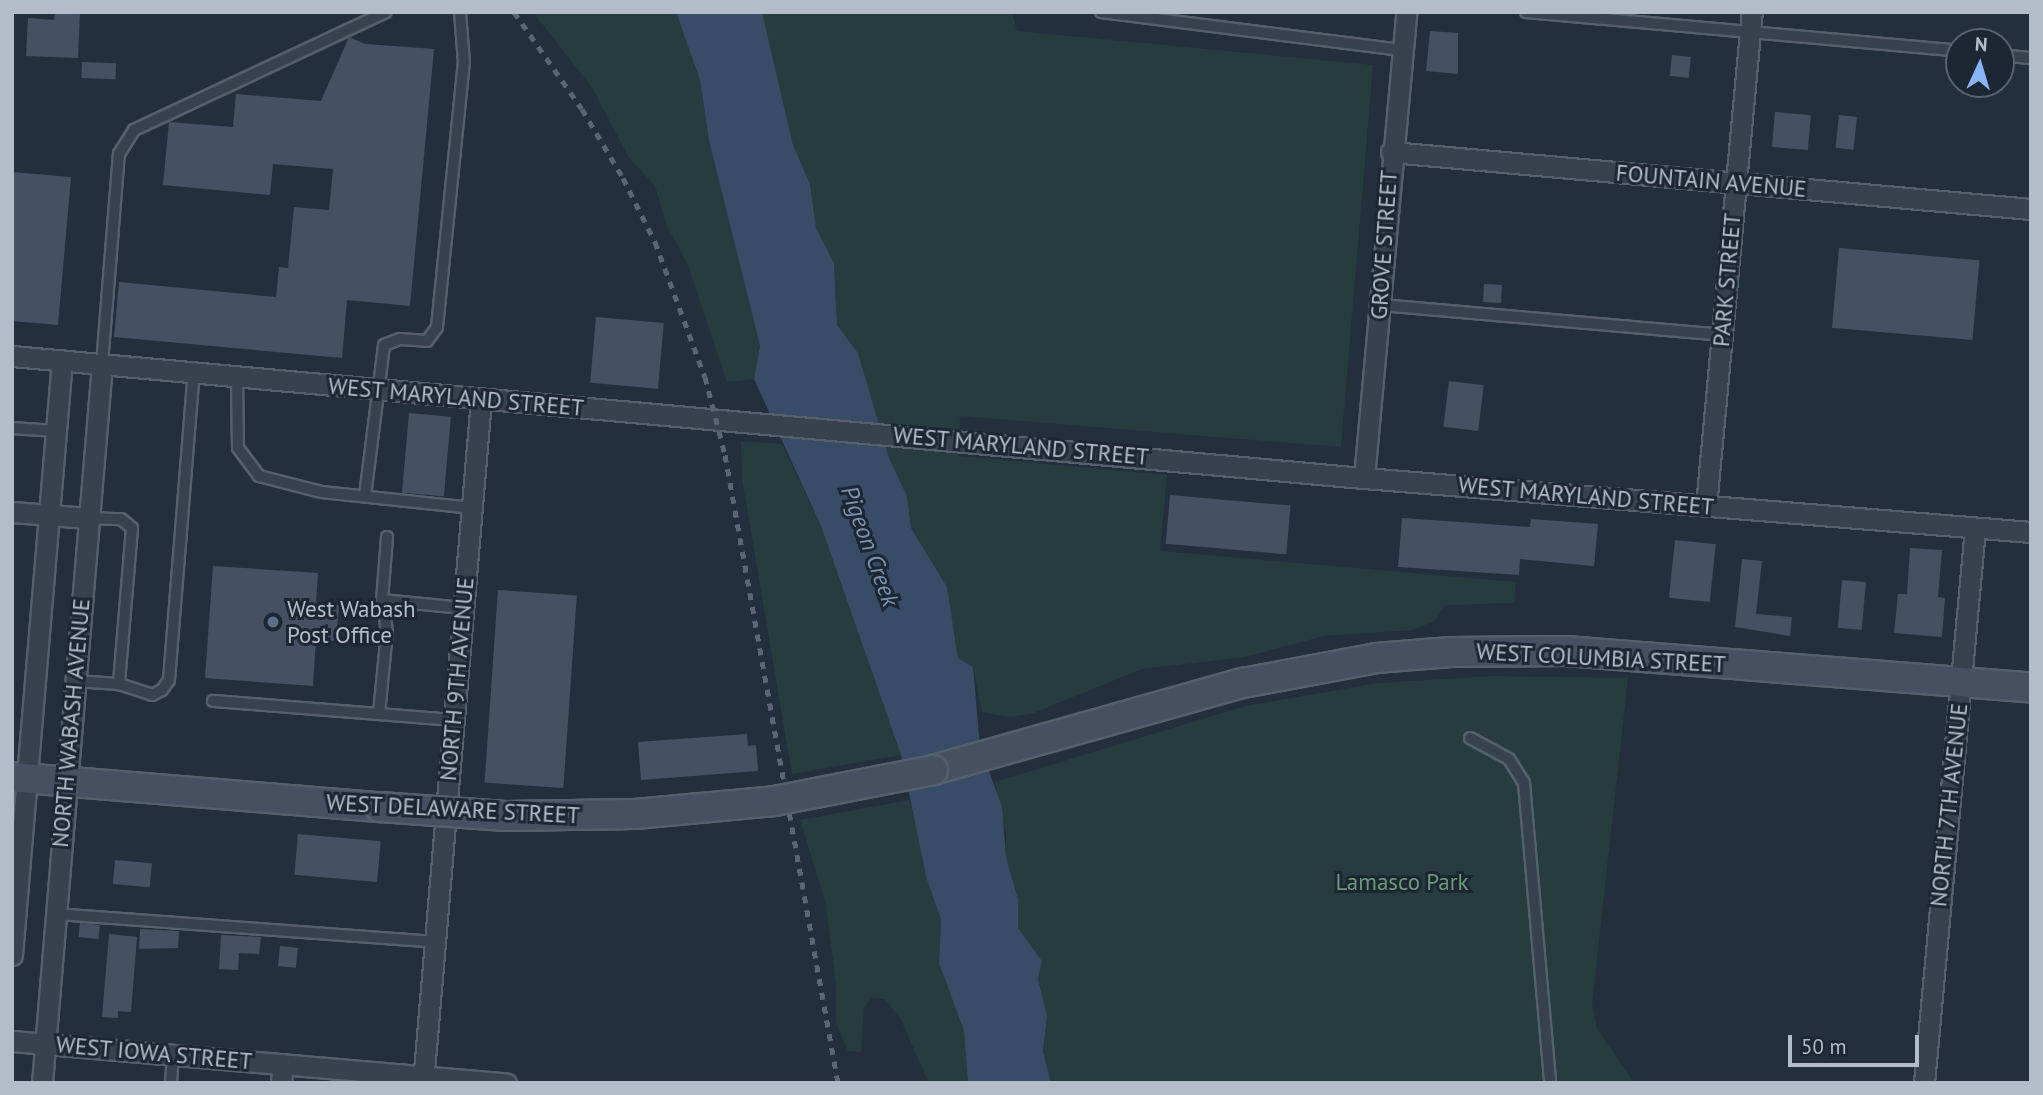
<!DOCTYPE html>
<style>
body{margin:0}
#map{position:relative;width:2043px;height:1095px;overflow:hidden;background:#242f3e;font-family:"PT Sans",sans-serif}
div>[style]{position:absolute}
.green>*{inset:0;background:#263c3f}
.water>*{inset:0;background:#394c67}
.building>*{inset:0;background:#455162;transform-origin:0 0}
.roads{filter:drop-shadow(2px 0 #565f6c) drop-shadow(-2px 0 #565f6c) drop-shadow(0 2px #565f6c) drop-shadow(0 -2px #565f6c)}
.service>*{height:10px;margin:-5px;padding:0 5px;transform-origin:5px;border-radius:5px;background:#38414e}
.minor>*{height:19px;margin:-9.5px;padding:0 9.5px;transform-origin:9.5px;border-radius:9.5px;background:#38414e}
.secondary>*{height:28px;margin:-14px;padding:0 14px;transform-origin:14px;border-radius:14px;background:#465061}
.rail>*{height:5px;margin-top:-2.5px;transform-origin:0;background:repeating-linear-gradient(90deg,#5a6575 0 7px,transparent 0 14px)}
.bridges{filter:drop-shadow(2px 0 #565f6c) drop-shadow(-2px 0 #565f6c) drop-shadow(0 2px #565f6c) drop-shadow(0 -2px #565f6c)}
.secondary-bridge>*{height:28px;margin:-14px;padding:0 14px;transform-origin:14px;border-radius:14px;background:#465061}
.dots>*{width:19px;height:19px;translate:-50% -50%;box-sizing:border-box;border:4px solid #1d2633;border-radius:50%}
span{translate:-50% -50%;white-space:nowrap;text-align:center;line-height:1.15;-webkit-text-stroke:6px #1d2633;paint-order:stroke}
.street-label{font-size:23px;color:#b4bcc9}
.poi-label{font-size:23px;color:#b4bcc9}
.left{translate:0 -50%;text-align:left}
.park-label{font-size:23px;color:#6b9a76}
.water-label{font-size:24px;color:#7c92b1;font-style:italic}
.frame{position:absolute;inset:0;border:14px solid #b4bcc9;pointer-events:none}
.north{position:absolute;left:1945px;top:28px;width:70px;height:70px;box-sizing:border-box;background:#1d2633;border:2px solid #59626f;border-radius:50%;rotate:4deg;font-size:19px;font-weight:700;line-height:28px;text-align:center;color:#b4bcc9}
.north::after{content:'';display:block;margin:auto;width:24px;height:32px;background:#8ab4f8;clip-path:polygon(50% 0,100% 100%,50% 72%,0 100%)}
.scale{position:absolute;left:1788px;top:1035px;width:131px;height:32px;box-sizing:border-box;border:4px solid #b4bcc9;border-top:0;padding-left:9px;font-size:21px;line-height:24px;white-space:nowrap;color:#b4bcc9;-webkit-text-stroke:5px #1d2633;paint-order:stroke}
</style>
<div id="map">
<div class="green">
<i style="clip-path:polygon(533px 12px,676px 12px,700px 80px,709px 142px,760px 346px,754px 379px,727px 382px,688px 265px,667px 226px,655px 186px,628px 156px,593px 89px)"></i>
<i style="clip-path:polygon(762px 12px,1012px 12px,1017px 31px,1373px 65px,1341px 447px,960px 416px,958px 456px,1167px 475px,1160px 551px,1516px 582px,1514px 603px,1445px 605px,1435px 621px,1412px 630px,1324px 636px,1245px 657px,1142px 669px,1031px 714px,1008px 717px,982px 712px,973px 667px,958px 658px,947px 587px,911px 528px,907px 496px,889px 458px,858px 353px,837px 325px,834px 263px,816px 228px,810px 184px,793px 145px)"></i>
<i style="clip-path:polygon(741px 441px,782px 444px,821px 526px,901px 755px,792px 774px,742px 479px)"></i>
<i style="clip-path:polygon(1493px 676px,1628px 678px,1592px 1004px,1597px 1029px,1634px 1083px,1051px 1083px,1043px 1051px,1047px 1017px,1038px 979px,1042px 961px,1018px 928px,1018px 899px,1006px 857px,1006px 834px,995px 782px,1245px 706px,1378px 683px)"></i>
<i style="clip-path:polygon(909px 800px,926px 860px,927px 880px,941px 919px,939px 963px,964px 1031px,968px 1083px,929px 1083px,901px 1020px,885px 999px,872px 998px,864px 1008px,861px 1052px,848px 1051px,836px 1023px,836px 985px,826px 904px,800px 820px)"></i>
</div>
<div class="water">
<i style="clip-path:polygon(676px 12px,762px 12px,793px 145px,810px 184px,816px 228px,834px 263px,837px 325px,858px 353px,889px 458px,907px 496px,911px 528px,947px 587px,958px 658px,973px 667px,980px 747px,1002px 807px,1006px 857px,1018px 899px,1018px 928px,1042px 961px,1038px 979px,1047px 1016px,1043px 1051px,1051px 1083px,968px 1083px,964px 1031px,939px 963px,941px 919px,927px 880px,901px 755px,821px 526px,754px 379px,760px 346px,709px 141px,700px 80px)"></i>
</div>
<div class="building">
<i style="clip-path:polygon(55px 12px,80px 12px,78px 58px,26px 56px,28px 18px,54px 20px)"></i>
<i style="clip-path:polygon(1430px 31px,1458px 33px,1458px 74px,1426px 71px)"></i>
<i style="clip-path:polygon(349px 37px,365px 44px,434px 49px,410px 306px,347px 300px,342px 358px,114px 337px,119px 282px,276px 297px,279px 267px,288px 268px,294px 207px,329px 210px,333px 169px,273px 164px,270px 195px,163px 185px,169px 122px,233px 127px,236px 94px,321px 101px)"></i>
<i style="left:1672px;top:55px;width:19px;height:21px;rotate:6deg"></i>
<i style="left:82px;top:62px;width:34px;height:16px;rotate:2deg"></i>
<i style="left:1775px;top:112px;width:36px;height:35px;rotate:5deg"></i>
<i style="left:1839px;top:115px;width:18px;height:33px;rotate:6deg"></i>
<i style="clip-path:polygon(12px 172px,71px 177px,58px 325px,12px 321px)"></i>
<i style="left:1839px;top:248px;width:141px;height:80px;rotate:5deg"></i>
<i style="left:1484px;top:284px;width:18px;height:18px;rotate:3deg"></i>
<i style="left:596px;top:317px;width:68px;height:66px;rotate:5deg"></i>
<i style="left:1449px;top:381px;width:35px;height:46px;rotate:7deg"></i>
<i style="left:409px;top:413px;width:42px;height:80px;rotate:5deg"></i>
<i style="left:1170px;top:495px;width:121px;height:49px;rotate:5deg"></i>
<i style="clip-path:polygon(1402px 518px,1530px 527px,1531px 519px,1598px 524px,1594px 566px,1520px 559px,1519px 575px,1398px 567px)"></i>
<i style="left:1675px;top:540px;width:41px;height:58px;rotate:6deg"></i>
<i style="clip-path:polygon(1910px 548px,1942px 550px,1938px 597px,1945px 598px,1942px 637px,1894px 633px,1898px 594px,1907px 594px)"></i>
<i style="clip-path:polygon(1742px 559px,1762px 561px,1756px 614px,1792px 617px,1790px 636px,1735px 627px)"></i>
<i style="clip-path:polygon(213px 566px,318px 573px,316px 603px,339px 605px,336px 641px,316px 639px,313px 686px,205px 678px)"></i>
<i style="left:1842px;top:580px;width:24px;height:48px;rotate:5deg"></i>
<i style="left:498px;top:590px;width:79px;height:193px;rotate:4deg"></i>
<i style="clip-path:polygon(747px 734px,748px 746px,756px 745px,758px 771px,641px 780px,638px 742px)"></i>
<i style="left:298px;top:834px;width:83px;height:41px;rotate:5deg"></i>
<i style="left:115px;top:860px;width:37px;height:24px;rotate:5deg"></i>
<i style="left:80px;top:923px;width:20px;height:14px;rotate:6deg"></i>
<i style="clip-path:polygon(140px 929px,179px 931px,178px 948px,139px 949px)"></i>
<i style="clip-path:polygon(109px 934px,137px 937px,131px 1012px,118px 1011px,118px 1018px,102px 1017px)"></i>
<i style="clip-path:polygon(221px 935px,261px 937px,259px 954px,239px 953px,238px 970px,219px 969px)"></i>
<i style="left:280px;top:946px;width:18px;height:20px;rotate:6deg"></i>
</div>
<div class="roads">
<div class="service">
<i style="left:1101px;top:12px;width:303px;rotate:7.2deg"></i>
<i style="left:1526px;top:12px;width:435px;rotate:5.1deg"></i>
<i style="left:2001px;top:55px;width:30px;rotate:6deg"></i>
<i style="left:1380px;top:305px;width:343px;rotate:5deg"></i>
<i style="left:102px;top:364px;width:211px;rotate:-85.4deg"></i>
<i style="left:119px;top:154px;width:28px;rotate:-58deg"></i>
<i style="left:134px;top:130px;width:278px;rotate:-25.1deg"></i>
<i style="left:237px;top:377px;width:71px;rotate:89.2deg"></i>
<i style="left:238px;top:448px;width:35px;rotate:53deg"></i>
<i style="left:259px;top:476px;width:65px;rotate:14.3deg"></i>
<i style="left:322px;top:492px;width:151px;rotate:6.1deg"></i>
<i style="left:12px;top:428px;width:44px;rotate:3.9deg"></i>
<i style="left:365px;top:496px;width:152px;rotate:-82.8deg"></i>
<i style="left:384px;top:345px;width:17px;rotate:-21deg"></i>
<i style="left:400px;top:339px;width:27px;rotate:4deg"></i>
<i style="left:427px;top:341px;width:17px;rotate:-54deg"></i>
<i style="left:437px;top:327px;width:266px;rotate:-84.2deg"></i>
<i style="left:464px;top:62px;width:50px;rotate:-94.6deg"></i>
<i style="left:88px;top:518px;width:33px;rotate:2deg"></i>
<i style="left:121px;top:519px;width:14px;rotate:39deg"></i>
<i style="left:132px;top:528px;width:157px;rotate:94.8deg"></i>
<i style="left:387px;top:537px;width:63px;rotate:94.5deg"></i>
<i style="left:382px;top:600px;width:81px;rotate:5.6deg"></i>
<i style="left:382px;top:600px;width:32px;rotate:81deg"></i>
<i style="left:387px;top:632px;width:82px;rotate:95.6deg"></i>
<i style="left:379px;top:714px;width:74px;rotate:4.6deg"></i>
<i style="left:75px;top:681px;width:44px;rotate:3.9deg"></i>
<i style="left:119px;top:684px;width:35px;rotate:18deg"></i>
<i style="left:152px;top:695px;width:11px;rotate:-27deg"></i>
<i style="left:162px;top:690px;width:12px;rotate:-55deg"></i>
<i style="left:169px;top:680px;width:309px;rotate:-85.4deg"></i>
<i style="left:213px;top:701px;width:167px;rotate:4.5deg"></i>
<i style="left:1470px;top:738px;width:44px;rotate:28.3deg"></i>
<i style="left:1509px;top:759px;width:28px;rotate:58deg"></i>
<i style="left:1524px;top:783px;width:301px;rotate:85deg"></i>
<i style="left:56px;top:914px;width:379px;rotate:4.2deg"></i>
<i style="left:171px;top:1083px;width:29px;rotate:-86deg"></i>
</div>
<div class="minor">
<i style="left:1391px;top:152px;width:643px;rotate:5.09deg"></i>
<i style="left:12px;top:356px;width:1357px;rotate:5.16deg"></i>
<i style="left:1364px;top:478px;width:669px;rotate:4.63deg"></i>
<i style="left:1364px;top:478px;width:468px;rotate:-84.8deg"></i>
<i style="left:1706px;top:506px;width:496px;rotate:-84.7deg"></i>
<i style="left:12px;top:512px;width:76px;rotate:4.5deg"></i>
<i style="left:12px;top:955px;width:597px;rotate:-85.2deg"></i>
<i style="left:12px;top:1041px;width:496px;rotate:4.9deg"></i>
<i style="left:42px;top:1083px;width:721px;rotate:-85.23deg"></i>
<i style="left:281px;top:1083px;width:19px;rotate:-84deg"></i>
<i style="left:423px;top:1083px;width:685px;rotate:-85.15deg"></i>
<i style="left:1924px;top:1083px;width:557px;rotate:-84.75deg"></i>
</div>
<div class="secondary">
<i style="left:933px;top:770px;width:322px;rotate:-15.7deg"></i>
<i style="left:1243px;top:683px;width:135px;rotate:-10.6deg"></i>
<i style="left:1376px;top:658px;width:75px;rotate:-4.6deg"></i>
<i style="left:1451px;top:652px;width:115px;rotate:-0.5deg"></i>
<i style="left:1566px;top:651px;width:466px;rotate:4.5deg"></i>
<i style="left:12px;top:777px;width:369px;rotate:4.7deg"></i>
</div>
</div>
<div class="rail">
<i style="left:514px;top:12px;width:118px;rotate:55deg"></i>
<i style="left:582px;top:109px;width:80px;rotate:59.3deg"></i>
<i style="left:623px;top:178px;width:72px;rotate:63.4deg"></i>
<i style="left:655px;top:242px;width:144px;rotate:69.7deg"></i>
<i style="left:705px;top:377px;width:81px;rotate:75.6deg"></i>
<i style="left:725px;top:455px;width:638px;rotate:79.8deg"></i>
</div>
<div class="bridges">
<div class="secondary-bridge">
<i style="left:380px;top:807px;width:125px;rotate:4.1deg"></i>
<i style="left:505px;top:816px;width:130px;rotate:-0.9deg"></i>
<i style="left:635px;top:814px;width:140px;rotate:-5.3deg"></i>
<i style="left:774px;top:801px;width:162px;rotate:-11deg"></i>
</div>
</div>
<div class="dots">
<i style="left:273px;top:622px;background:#5c6f8a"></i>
</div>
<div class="street-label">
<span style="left:1711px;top:181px;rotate:5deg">FOUNTAIN AVENUE</span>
<span style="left:1384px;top:245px;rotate:-86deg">GROVE STREET</span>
<span style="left:1727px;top:280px;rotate:-85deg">PARK STREET</span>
<span style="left:456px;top:397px;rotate:5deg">WEST MARYLAND STREET</span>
<span style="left:1021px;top:446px;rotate:5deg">WEST MARYLAND STREET</span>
<span style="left:1586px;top:496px;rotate:5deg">WEST MARYLAND STREET</span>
<span style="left:1601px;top:658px;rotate:3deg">WEST COLUMBIA STREET</span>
<span style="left:457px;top:679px;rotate:-85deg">NORTH 9TH AVENUE</span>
<span style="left:71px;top:723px;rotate:-85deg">NORTH WABASH AVENUE</span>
<span style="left:1949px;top:805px;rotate:-84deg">NORTH 7TH AVENUE</span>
<span style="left:453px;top:809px;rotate:3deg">WEST DELAWARE STREET</span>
<span style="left:154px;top:1053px;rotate:5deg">WEST IOWA STREET</span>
</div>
<div class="poi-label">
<span class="left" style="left:287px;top:622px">West Wabash<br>Post Office</span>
</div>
<div class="park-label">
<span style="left:1402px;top:882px">Lamasco Park</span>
</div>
<div class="water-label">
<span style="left:870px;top:546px;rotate:70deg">Pigeon Creek</span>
</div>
<div class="frame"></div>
<div class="north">N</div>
<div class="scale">50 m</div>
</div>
